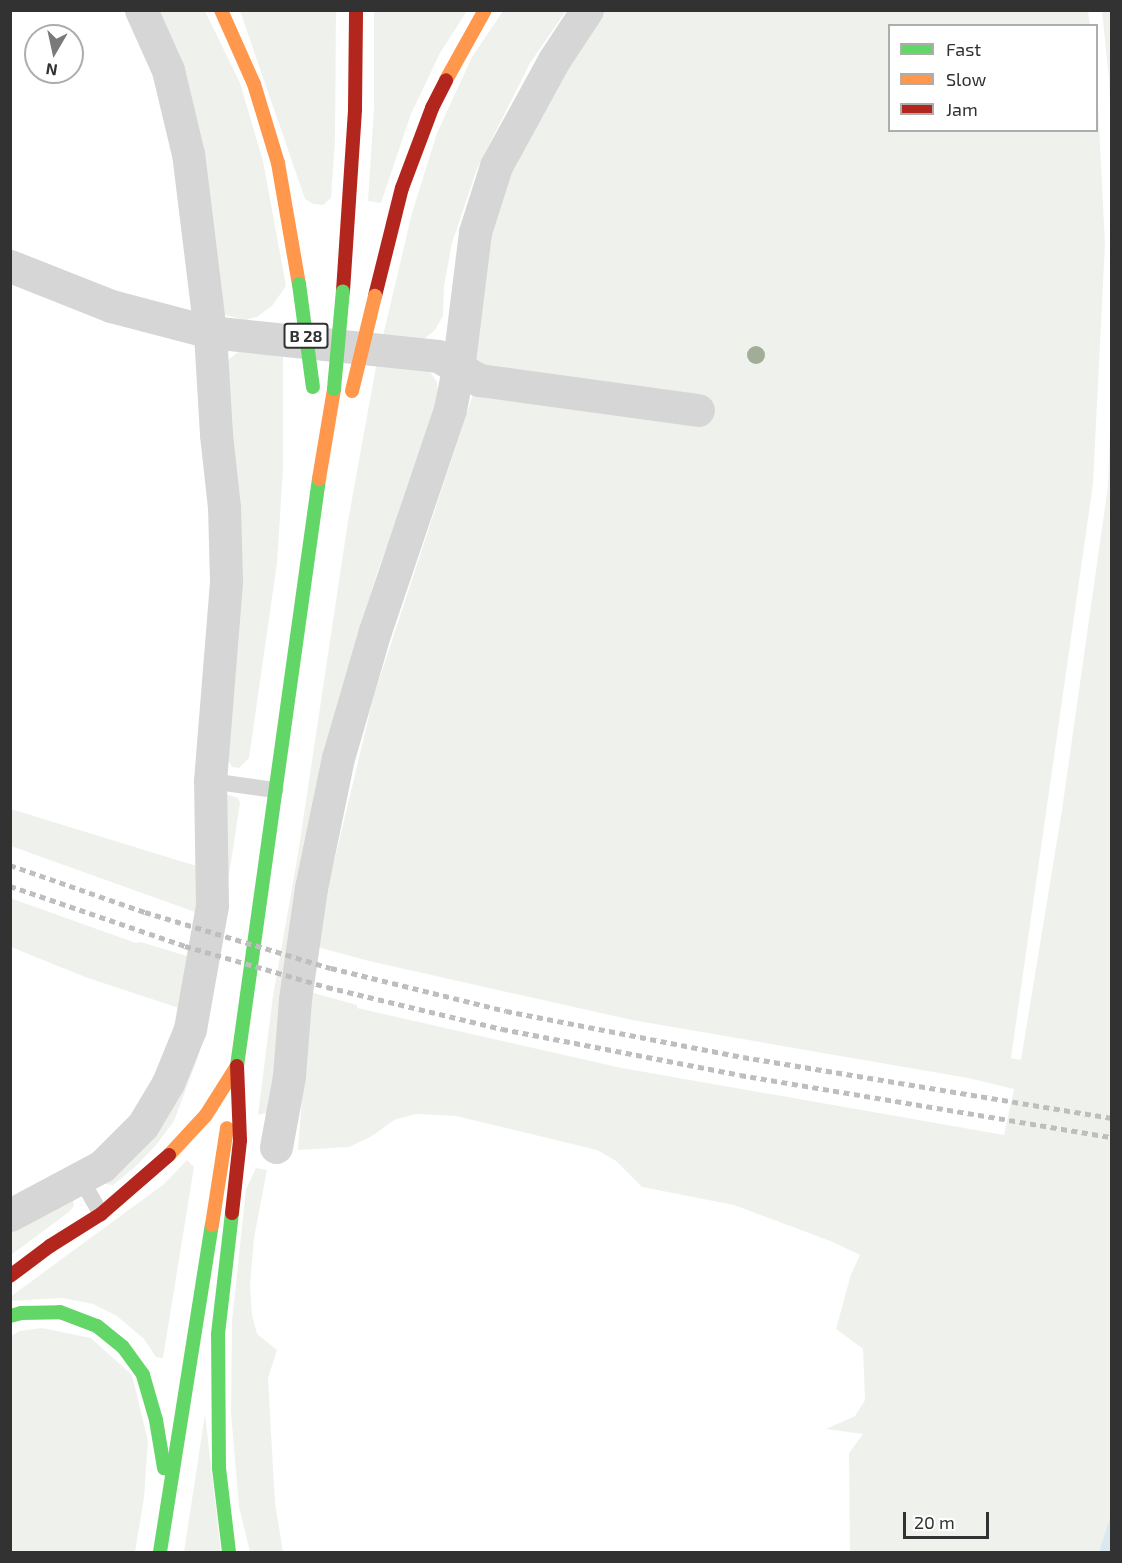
<!DOCTYPE html>
<style>
body{margin:0}
#map{position:relative;width:1122px;height:1563px;overflow:hidden;background:#fff;font-family:"Exo 2",sans-serif}
div>[style]{position:absolute}
.green>*{inset:0;background:#eff2ec}
.water>*{inset:0;background:#dce8ef}
.lane>*{height:16px;margin:-8px;padding:0 8px;transform-origin:8px;border-radius:8px;background:#d6d6d6}
.street>*{height:33px;margin:-16.5px;padding:0 16.5px;transform-origin:16.5px;border-radius:16.5px;background:#d6d6d6}
.fast>*{height:14px;margin:-7px;padding:0 7px;transform-origin:7px;border-radius:7px;background:#63d668}
.slow>*{height:14px;margin:-7px;padding:0 7px;transform-origin:7px;border-radius:7px;background:#ff974d}
.jam>*{height:14px;margin:-7px;padding:0 7px;transform-origin:7px;border-radius:7px;background:#b3261e}
.rail>*{height:4.5px;margin-top:-2.25px;transform-origin:0;background:repeating-linear-gradient(90deg,#bebebe 0 6px,transparent 0 10.5px)}
.fast-bridge>*{height:14px;margin:-7px;padding:0 7px;transform-origin:7px;border-radius:7px;background:#63d668}
.slow-bridge>*{height:14px;margin:-7px;padding:0 7px;transform-origin:7px;border-radius:7px;background:#ff974d}
.trees>*{width:18px;height:18px;margin:-9px;border-radius:50%;background:#a2ad98}
span{translate:-50% -50%;white-space:nowrap;text-align:center;line-height:1.15;-webkit-text-stroke:6px #fff;paint-order:stroke}
.shield-label span{padding:2px 4px;background:#fff;border:2px solid;border-radius:4px;-webkit-text-stroke-width:0}
.shield-label{font-size:16px;color:#323232;font-weight:700}
.frame{position:absolute;inset:0;border:12px solid #323232;pointer-events:none}
.legend{position:absolute;left:888px;top:24px;width:210px;height:108px;box-sizing:border-box;background:#fff;border:2px solid #adadad;margin:0;padding:8px 10px;list-style:none;font-size:18px;color:#323232}
.legend li{display:flex;align-items:center;gap:12px;height:30px}
.legend b{width:30px;border:2px solid #adadad}
.north{position:absolute;left:24px;top:24px;width:60px;height:60px;box-sizing:border-box;background:#fff;border:2px solid #adadad;border-radius:50%;rotate:189deg;font-size:16px;font-weight:700;line-height:24px;text-align:center;color:#323232}
.north::after{content:'';display:block;margin:auto;width:21px;height:27px;background:#7a7a7a;clip-path:polygon(50% 0,100% 100%,50% 72%,0 100%)}
.scale{position:absolute;left:903px;top:1512px;width:86px;height:27px;box-sizing:border-box;border:3px solid #323232;border-top:0;padding-left:8px;font-size:18px;line-height:21px;white-space:nowrap;color:#323232;-webkit-text-stroke:4px #fff;paint-order:stroke}
</style>
<div id="map">
<div class="green">
<i style="clip-path:polygon(143px 11px,205px 11px,240px 83px,263px 161px,286px 286px,272px 306px,257px 317px,245px 320px,217px 313px)"></i>
<i style="clip-path:polygon(240px 11px,336px 11px,335px 139px,331px 198px,323px 205px,313px 204px,305px 199px)"></i>
<i style="clip-path:polygon(374px 11px,467px 11px,440px 53px,411px 114px,381px 203px,368px 201px,374px 107px)"></i>
<i style="clip-path:polygon(503px 11px,566px 11px,530px 63px,477px 169px,452px 243px,444px 286px,443px 316px,435px 330px,424px 339px,382px 340px,412px 213px,437px 133px,472px 57px)"></i>
<i style="clip-path:polygon(604px 11px,1088px 11px,1090px 25px,890px 26px,890px 130px,1096px 130px,1097px 85px,1105px 244px,1093px 484px,1011px 1058px,1021px 1060px,1062px 810px,1108px 486px,1111px 399px,1112px 1516px,1099px 1552px,850px 1552px,849px 1453px,863px 1434px,826px 1429px,855px 1416px,865px 1400px,863px 1349px,836px 1329px,851px 1274px,860px 1255px,833px 1242px,734px 1205px,642px 1187px,616px 1161px,597px 1150px,456px 1116px,416px 1114px,394px 1120px,372px 1136px,349px 1147px,298px 1150px,310px 992px,357px 1005px,357px 1008px,622px 1068px,1004px 1135px,1014px 1089px,968px 1078px,632px 1020px,369px 961px,317px 947px,324px 904px,374px 695px,480px 373px,471px 349px,480px 274px,513px 160px,555px 82px)"></i>
<i style="clip-path:polygon(1102px 11px,1111px 11px,1111px 131px,1109px 79px)"></i>
<i style="clip-path:polygon(242px 349px,283px 352px,283px 470px,277px 563px,249px 758px,239px 768px,232px 767px,224px 753px,223px 376px,229px 359px)"></i>
<i style="clip-path:polygon(377px 361px,429px 370px,437px 382px,438px 395px,434px 420px,377px 573px,342px 690px,267px 1113px,258px 1115px,273px 996px,298px 854px,348px 521px)"></i>
<i style="clip-path:polygon(229px 795px,238px 798px,240px 803px,208px 1013px,198px 1057px,174px 1121px,156px 1145px,134px 1168px,113px 1185px,106px 1184px,157px 1116px,222px 798px)"></i>
<i style="clip-path:polygon(11px 809px,203px 868px,195px 912px,11px 846px)"></i>
<i style="clip-path:polygon(10px 898px,136px 943px,141px 942px,200px 960px,188px 1011px,85px 977px,11px 947px)"></i>
<i style="clip-path:polygon(187px 1160px,194px 1167px,163px 1358px,156px 1357px,144px 1339px,117px 1316px,93px 1304px,62px 1298px,11px 1301px,10px 1297px,164px 1184px)"></i>
<i style="clip-path:polygon(256px 1168px,267px 1170px,254px 1238px,250px 1286px,252px 1315px,257px 1334px,277px 1350px,268px 1378px,275px 1503px,283px 1552px,250px 1552px,239px 1507px,231px 1413px,232px 1321px,246px 1189px)"></i>
<i style="clip-path:polygon(73px 1200px,74px 1206px,69px 1212px,11px 1255px,11px 1222px)"></i>
<i style="clip-path:polygon(42px 1328px,91px 1338px,132px 1375px,148px 1441px,144px 1498px,135px 1552px,11px 1552px,11px 1336px,20px 1331px)"></i>
<i style="clip-path:polygon(205px 1414px,221px 1552px,184px 1552px)"></i>
</div>
<div class="water">
<i style="clip-path:polygon(1111px 1516px,1111px 1552px,1099px 1552px,1110px 1518px)"></i>
</div>
<div class="lane">
<i style="left:210px;top:781px;width:66px;rotate:7.9deg"></i>
<i style="left:81px;top:1179px;width:40px;rotate:60.3deg"></i>
</div>
<div class="street">
<i style="left:10px;top:266px;width:109px;rotate:21.6deg"></i>
<i style="left:111px;top:306px;width:102px;rotate:14.7deg"></i>
<i style="left:210px;top:332px;width:229px;rotate:6deg"></i>
<i style="left:438px;top:356px;width:48px;rotate:30.3deg"></i>
<i style="left:479px;top:380px;width:221px;rotate:7.8deg"></i>
<i style="left:276px;top:1147px;width:72px;rotate:-79.6deg"></i>
<i style="left:289px;top:1076px;width:77px;rotate:-85.5deg"></i>
<i style="left:295px;top:999px;width:112px;rotate:-81.8deg"></i>
<i style="left:311px;top:888px;width:133px;rotate:-78.3deg"></i>
<i style="left:338px;top:758px;width:132px;rotate:-73.8deg"></i>
<i style="left:375px;top:631px;width:234px;rotate:-71.3deg"></i>
<i style="left:450px;top:409px;width:41px;rotate:-78.7deg"></i>
<i style="left:458px;top:369px;width:138px;rotate:-82.9deg"></i>
<i style="left:475px;top:232px;width:69px;rotate:-72.3deg"></i>
<i style="left:496px;top:166px;width:121px;rotate:-61.3deg"></i>
<i style="left:554px;top:60px;width:60px;rotate:-56.6deg"></i>
<i style="left:10px;top:1215px;width:104px;rotate:-28deg"></i>
<i style="left:102px;top:1166px;width:58px;rotate:-45deg"></i>
<i style="left:143px;top:1125px;width:49px;rotate:-59.2deg"></i>
<i style="left:168px;top:1083px;width:58px;rotate:-67.8deg"></i>
<i style="left:190px;top:1029px;width:126px;rotate:-79.9deg"></i>
<i style="left:212px;top:905px;width:124px;rotate:-90.9deg"></i>
<i style="left:210px;top:781px;width:201px;rotate:-85.4deg"></i>
<i style="left:226px;top:581px;width:74px;rotate:-91.5deg"></i>
<i style="left:224px;top:507px;width:73px;rotate:-96.3deg"></i>
<i style="left:216px;top:434px;width:102px;rotate:-93.4deg"></i>
<i style="left:210px;top:332px;width:179px;rotate:-97deg"></i>
<i style="left:188px;top:154px;width:86px;rotate:-103.4deg"></i>
<i style="left:168px;top:70px;width:66px;rotate:-114.2deg"></i>
</div>
<div class="fast">
<i style="left:237px;top:1066px;width:593px;rotate:-82.05deg"></i>
<i style="left:10px;top:1316px;width:11px;rotate:-15deg"></i>
<i style="left:21px;top:1313px;width:39px;rotate:-1deg"></i>
<i style="left:60px;top:1312px;width:40px;rotate:21deg"></i>
<i style="left:97px;top:1326px;width:33px;rotate:39deg"></i>
<i style="left:123px;top:1347px;width:34px;rotate:54deg"></i>
<i style="left:143px;top:1375px;width:47px;rotate:73.9deg"></i>
<i style="left:156px;top:1420px;width:49px;rotate:80.5deg"></i>
<i style="left:160px;top:1552px;width:331px;rotate:-81deg"></i>
<i style="left:229px;top:1552px;width:85px;rotate:-96.8deg"></i>
<i style="left:219px;top:1468px;width:134px;rotate:-90.4deg"></i>
<i style="left:218px;top:1334px;width:122px;rotate:-83.4deg"></i>
</div>
<div class="slow">
<i style="left:221px;top:10px;width:81px;rotate:66deg"></i>
<i style="left:254px;top:84px;width:83px;rotate:73.1deg"></i>
<i style="left:278px;top:163px;width:123px;rotate:80.2deg"></i>
<i style="left:446px;top:80px;width:80px;rotate:-60.9deg"></i>
<i style="left:319px;top:479px;width:91px;rotate:-80.5deg"></i>
<i style="left:169px;top:1155px;width:54px;rotate:-47.2deg"></i>
<i style="left:206px;top:1115px;width:58px;rotate:-57.7deg"></i>
<i style="left:212px;top:1225px;width:98px;rotate:-81.2deg"></i>
</div>
<div class="jam">
<i style="left:343px;top:291px;width:182px;rotate:-86.2deg"></i>
<i style="left:355px;top:109px;width:99px;rotate:-89.4deg"></i>
<i style="left:375px;top:296px;width:111px;rotate:-76deg"></i>
<i style="left:402px;top:188px;width:85px;rotate:-69.4deg"></i>
<i style="left:432px;top:108px;width:31px;rotate:-63deg"></i>
<i style="left:232px;top:1213px;width:73px;rotate:-83.7deg"></i>
<i style="left:240px;top:1140px;width:74px;rotate:-92.3deg"></i>
<i style="left:10px;top:1276px;width:50px;rotate:-36.9deg"></i>
<i style="left:50px;top:1246px;width:60px;rotate:-32.1deg"></i>
<i style="left:101px;top:1214px;width:90px;rotate:-40.9deg"></i>
</div>
<div class="rail">
<i style="left:10px;top:865px;width:143px;rotate:19.2deg"></i>
<i style="left:145px;top:912px;width:194px;rotate:16.8deg"></i>
<i style="left:331px;top:968px;width:180px;rotate:13.8deg"></i>
<i style="left:506px;top:1011px;width:241px;rotate:11deg"></i>
<i style="left:743px;top:1057px;width:374px;rotate:9.4deg"></i>
<i style="left:10px;top:886px;width:185px;rotate:18.9deg"></i>
<i style="left:185px;top:946px;width:148px;rotate:16.1deg"></i>
<i style="left:327px;top:987px;width:180px;rotate:13.5deg"></i>
<i style="left:502px;top:1029px;width:242px;rotate:10.9deg"></i>
<i style="left:740px;top:1075px;width:377px;rotate:9.5deg"></i>
</div>
<div class="fast-bridge">
<i style="left:299px;top:284px;width:104px;rotate:82.3deg"></i>
<i style="left:334px;top:389px;width:98px;rotate:-84.8deg"></i>
</div>
<div class="slow-bridge">
<i style="left:352px;top:391px;width:98px;rotate:-76.4deg"></i>
</div>
<div class="trees">
<i style="left:756px;top:355px"></i>
</div>
<div class="shield-label">
<span style="left:306px;top:336px">B 28</span>
</div>
<div class="frame"></div>
<ul class="legend">
<li><b style="height:8px;background:#63d668"></b>Fast</li>
<li><b style="height:8px;background:#ff974d"></b>Slow</li>
<li><b style="height:8px;background:#b3261e"></b>Jam</li>
</ul>
<div class="north">N</div>
<div class="scale">20 m</div>
</div>
